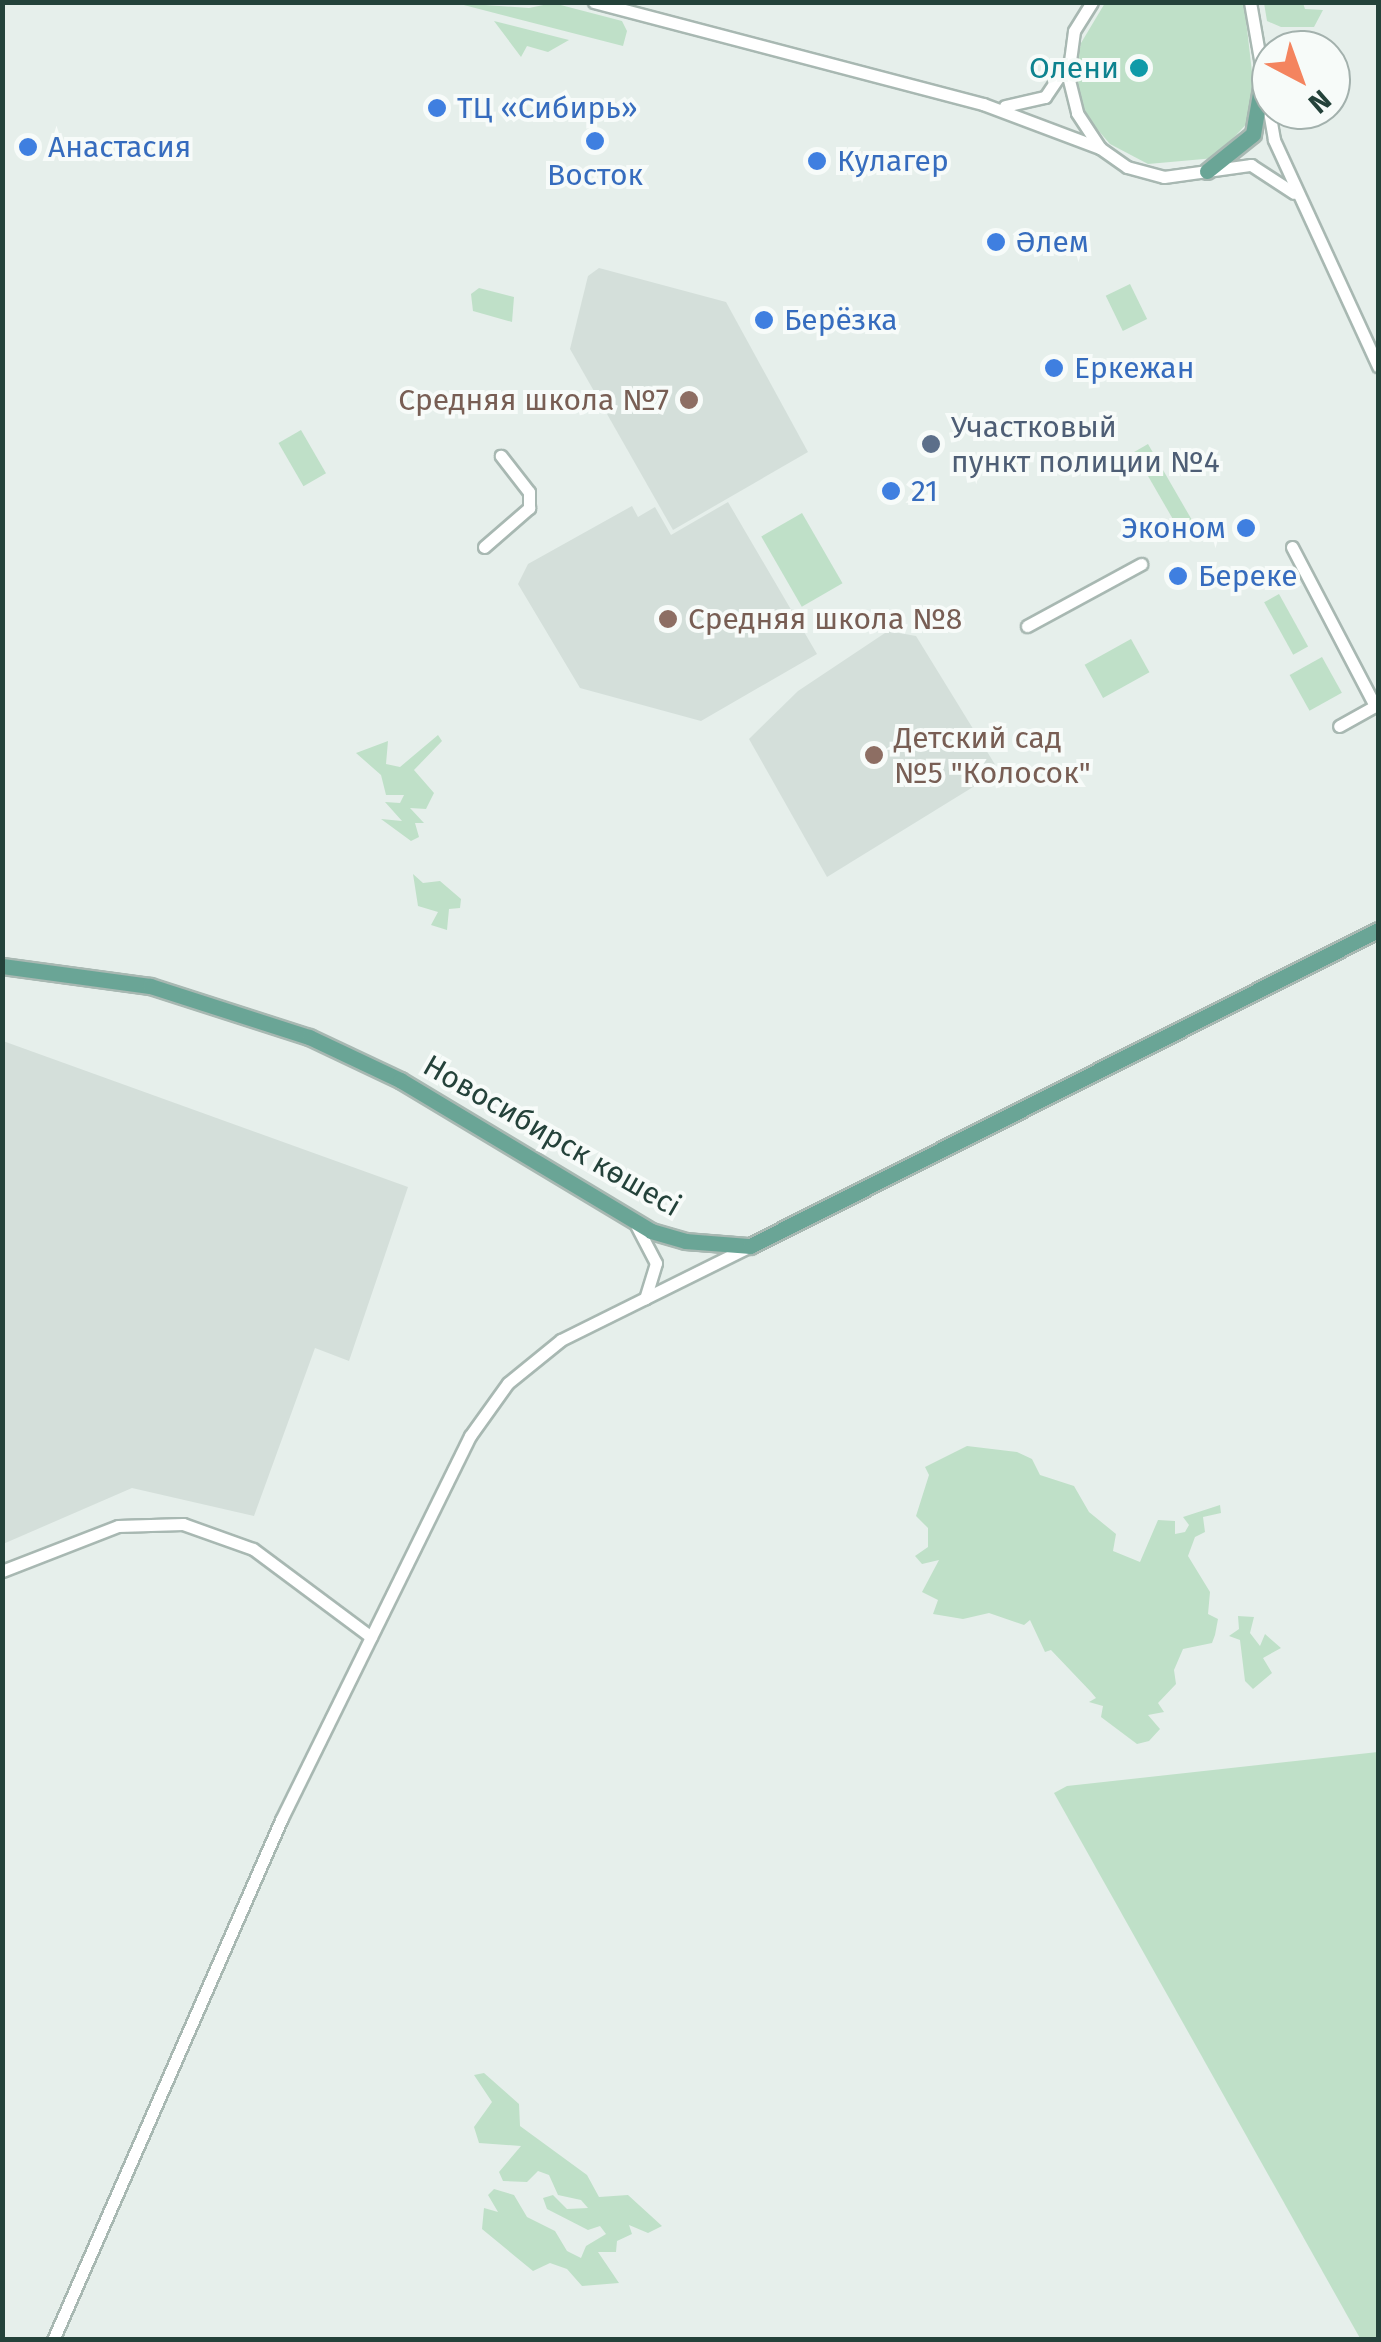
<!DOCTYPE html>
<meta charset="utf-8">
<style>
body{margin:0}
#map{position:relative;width:1381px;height:2342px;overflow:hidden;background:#e6efeb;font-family:"Fira Sans",sans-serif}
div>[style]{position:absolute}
.built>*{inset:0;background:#d4dfda}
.green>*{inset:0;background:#bfe0c8;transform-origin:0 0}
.roads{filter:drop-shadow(2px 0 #a8b8b2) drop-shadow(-2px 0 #a8b8b2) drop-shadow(0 2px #a8b8b2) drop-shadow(0 -2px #a8b8b2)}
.minor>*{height:11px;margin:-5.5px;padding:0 5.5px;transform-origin:5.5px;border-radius:5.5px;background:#fff}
.major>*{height:15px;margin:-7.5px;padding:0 7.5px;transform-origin:7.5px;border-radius:7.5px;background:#6aa596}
.dots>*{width:28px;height:28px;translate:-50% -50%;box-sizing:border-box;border:5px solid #f7fbf9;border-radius:50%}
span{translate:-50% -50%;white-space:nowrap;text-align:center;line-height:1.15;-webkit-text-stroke:8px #f7fbf9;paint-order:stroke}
.culture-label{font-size:30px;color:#0d838f}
.right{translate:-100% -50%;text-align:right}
.shop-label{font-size:30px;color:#366cbe}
.left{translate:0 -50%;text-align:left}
.education-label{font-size:30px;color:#785e54}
.service-label{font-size:30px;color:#4e5e75}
.street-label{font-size:30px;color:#24423a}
.frame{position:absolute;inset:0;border:5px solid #24423a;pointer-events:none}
.north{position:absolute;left:1251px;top:30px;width:100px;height:100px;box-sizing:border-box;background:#f7fbf9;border:2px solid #a3b1ad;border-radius:50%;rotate:139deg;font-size:28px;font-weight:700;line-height:40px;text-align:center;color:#24423a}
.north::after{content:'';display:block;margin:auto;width:35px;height:45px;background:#f4845f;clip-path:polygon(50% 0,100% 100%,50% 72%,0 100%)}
</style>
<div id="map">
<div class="built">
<i style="clip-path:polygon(599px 268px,726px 302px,808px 452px,673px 530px,570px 349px,588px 276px)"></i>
<i style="clip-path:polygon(728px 502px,817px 654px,701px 721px,580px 688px,518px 584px,528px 564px,632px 506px,638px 517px,655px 507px,671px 535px)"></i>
<i style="clip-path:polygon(888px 631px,916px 636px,999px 771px,827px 877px,749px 739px,798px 691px)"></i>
<i style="clip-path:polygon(3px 1041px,408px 1187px,349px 1361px,315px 1348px,254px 1516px,132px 1488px,3px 1544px)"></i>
</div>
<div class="green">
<i style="clip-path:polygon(456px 3px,529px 8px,553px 3px,622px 21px,627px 31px,623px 46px)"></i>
<i style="clip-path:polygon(1105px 3px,1244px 3px,1255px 98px,1251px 119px,1215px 158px,1148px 164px,1110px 144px,1091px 122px,1078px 96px,1076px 66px,1081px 43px)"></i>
<i style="clip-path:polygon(1264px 3px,1303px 3px,1305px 9px,1323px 10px,1314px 27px,1281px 27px,1267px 21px)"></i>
<i style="clip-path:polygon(494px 21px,569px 40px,548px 52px,527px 46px,521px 57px)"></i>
<i style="left:1130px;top:284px;width:39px;height:27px;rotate:64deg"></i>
<i style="clip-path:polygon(479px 288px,514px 297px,512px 322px,473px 311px,471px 294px)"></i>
<i style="left:301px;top:430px;width:50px;height:26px;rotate:60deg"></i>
<i style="left:1148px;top:444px;width:87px;height:16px;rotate:60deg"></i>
<i style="left:802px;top:513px;width:81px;height:47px;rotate:60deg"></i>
<i style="left:1279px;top:594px;width:60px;height:17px;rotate:61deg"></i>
<i style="left:1131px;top:639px;width:38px;height:53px;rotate:61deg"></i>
<i style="left:1322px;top:657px;width:41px;height:37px;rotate:61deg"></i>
<i style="clip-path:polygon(438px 735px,442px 741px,414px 770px,434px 793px,426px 809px,410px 808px,424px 823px,415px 823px,419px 837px,411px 841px,381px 819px,402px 821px,385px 802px,400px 803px,404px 795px,386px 795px,381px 775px,356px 753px,388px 741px,386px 764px,400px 767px)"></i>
<i style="clip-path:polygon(413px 874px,423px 883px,440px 881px,461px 899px,460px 908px,449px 909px,447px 930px,431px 925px,438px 912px,418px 906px)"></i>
<i style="clip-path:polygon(967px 1446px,1017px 1452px,1032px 1459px,1040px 1475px,1074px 1486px,1089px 1512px,1116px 1534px,1113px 1551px,1140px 1562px,1158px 1520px,1175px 1521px,1175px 1534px,1185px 1532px,1189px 1525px,1183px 1517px,1220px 1505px,1221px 1513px,1203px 1517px,1205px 1532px,1195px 1537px,1188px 1556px,1210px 1592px,1208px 1614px,1218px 1619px,1215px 1635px,1212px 1643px,1183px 1649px,1174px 1670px,1176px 1684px,1158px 1703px,1164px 1712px,1148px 1715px,1160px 1729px,1149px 1741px,1137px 1744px,1101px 1717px,1103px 1706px,1089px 1702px,1096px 1698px,1091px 1692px,1051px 1650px,1045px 1652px,1030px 1620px,1024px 1625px,989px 1613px,963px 1619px,933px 1614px,938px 1600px,922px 1592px,939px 1560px,922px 1564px,915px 1556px,928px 1547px,928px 1528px,916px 1516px,929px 1475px,925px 1467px)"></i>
<i style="clip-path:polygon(1238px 1616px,1254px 1617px,1250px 1633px,1260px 1646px,1265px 1634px,1281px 1648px,1263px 1658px,1272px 1673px,1253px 1689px,1245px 1681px,1240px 1640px,1229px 1636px,1239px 1629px)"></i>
<i style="clip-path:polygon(1378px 1752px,1378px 2339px,1361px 2340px,1054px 1793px,1067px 1786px)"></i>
<i style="clip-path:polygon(484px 2073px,519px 2104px,520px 2126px,587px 2175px,599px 2197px,628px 2195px,662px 2226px,648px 2233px,629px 2225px,632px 2234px,617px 2241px,616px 2252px,598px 2252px,619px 2283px,582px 2286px,567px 2269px,550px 2263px,533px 2271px,482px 2229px,484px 2208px,498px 2212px,488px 2195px,494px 2189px,514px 2195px,527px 2217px,555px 2231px,567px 2251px,581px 2258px,586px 2246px,606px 2234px,600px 2226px,588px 2230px,547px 2209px,543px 2198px,553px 2195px,567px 2209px,588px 2208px,581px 2200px,558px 2195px,549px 2175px,538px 2171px,527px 2182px,503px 2181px,499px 2172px,521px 2146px,479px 2143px,474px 2127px,492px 2102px,474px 2075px)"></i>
</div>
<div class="roads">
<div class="minor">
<i style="left:594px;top:2px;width:402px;rotate:14.7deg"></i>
<i style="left:983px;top:104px;width:125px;rotate:20.6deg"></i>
<i style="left:1092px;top:2px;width:34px;rotate:122deg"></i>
<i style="left:1074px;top:31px;width:45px;rotate:97.6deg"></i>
<i style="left:1068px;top:76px;width:38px;rotate:76deg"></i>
<i style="left:1077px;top:113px;width:42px;rotate:56.7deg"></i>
<i style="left:1100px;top:148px;width:33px;rotate:35deg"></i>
<i style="left:1127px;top:167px;width:38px;rotate:15deg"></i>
<i style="left:1164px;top:177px;width:88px;rotate:-7.9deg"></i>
<i style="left:1251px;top:165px;width:51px;rotate:33.1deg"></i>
<i style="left:1250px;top:2px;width:140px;rotate:80.1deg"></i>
<i style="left:1274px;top:140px;width:249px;rotate:65.3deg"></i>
<i style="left:1005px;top:106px;width:41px;rotate:-12.7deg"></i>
<i style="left:1045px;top:97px;width:40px;rotate:-56deg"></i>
<i style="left:484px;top:547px;width:60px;rotate:-40.9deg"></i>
<i style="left:529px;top:508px;width:16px;rotate:-90deg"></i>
<i style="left:529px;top:492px;width:46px;rotate:-127.9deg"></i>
<i style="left:1292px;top:547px;width:179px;rotate:62.4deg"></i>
<i style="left:1375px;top:706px;width:41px;rotate:150.9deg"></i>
<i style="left:1027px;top:626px;width:130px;rotate:-28.5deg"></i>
<i style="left:635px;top:1223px;width:45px;rotate:62.3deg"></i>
<i style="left:656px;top:1263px;width:37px;rotate:107deg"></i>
<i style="left:2px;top:1571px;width:124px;rotate:-21.2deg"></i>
<i style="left:118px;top:1526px;width:65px;rotate:-1.8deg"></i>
<i style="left:183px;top:1524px;width:74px;rotate:19.7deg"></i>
<i style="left:253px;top:1549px;width:147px;rotate:36.7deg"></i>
<i style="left:53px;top:2340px;width:568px;rotate:-66.32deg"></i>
<i style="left:281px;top:1820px;width:428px;rotate:-63.8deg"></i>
<i style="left:470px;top:1436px;width:65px;rotate:-54.4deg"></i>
<i style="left:508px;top:1383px;width:68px;rotate:-39.1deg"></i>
<i style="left:561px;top:1340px;width:211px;rotate:-26.4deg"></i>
</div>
<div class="major">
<i style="left:1207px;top:171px;width:59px;rotate:-38.8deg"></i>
<i style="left:1253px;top:134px;width:53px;rotate:-80.2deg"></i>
<i style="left:2px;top:966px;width:149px;rotate:7.7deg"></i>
<i style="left:150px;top:986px;width:167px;rotate:17.8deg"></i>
<i style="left:309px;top:1037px;width:101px;rotate:25.3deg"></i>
<i style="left:400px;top:1080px;width:293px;rotate:31deg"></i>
<i style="left:651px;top:1231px;width:36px;rotate:16deg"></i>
<i style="left:686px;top:1241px;width:64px;rotate:4.5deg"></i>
<i style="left:750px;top:1246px;width:703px;rotate:-26.71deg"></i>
</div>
</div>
<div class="dots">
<i style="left:1139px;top:68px;background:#0f9aa8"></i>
<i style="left:437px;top:108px;background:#3f7fe0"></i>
<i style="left:595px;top:141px;background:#3f7fe0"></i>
<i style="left:28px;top:147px;background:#3f7fe0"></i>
<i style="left:817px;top:161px;background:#3f7fe0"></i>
<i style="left:996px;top:242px;background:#3f7fe0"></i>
<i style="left:764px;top:320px;background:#3f7fe0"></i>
<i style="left:1054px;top:368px;background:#3f7fe0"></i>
<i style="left:689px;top:400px;background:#8d6e63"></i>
<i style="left:931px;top:444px;background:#5c6f8a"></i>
<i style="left:891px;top:491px;background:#3f7fe0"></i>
<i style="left:1246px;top:528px;background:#3f7fe0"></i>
<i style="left:1178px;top:576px;background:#3f7fe0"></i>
<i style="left:668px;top:619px;background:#8d6e63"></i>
<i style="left:874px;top:755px;background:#8d6e63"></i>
</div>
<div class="culture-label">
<span class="right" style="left:1119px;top:68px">Олени</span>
</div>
<div class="shop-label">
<span class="left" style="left:457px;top:108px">ТЦ «Сибирь»</span>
<span class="left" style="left:48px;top:147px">Анастасия</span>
<span class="left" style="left:837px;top:161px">Кулагер</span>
<span style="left:595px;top:175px">Восток</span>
<span class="left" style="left:1016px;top:242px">Әлем</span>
<span class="left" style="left:784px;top:320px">Берёзка</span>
<span class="left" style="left:1074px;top:368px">Еркежан</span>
<span class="left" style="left:911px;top:491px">21</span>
<span class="right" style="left:1226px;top:528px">Эконом</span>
<span class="left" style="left:1198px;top:576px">Береке</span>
</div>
<div class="education-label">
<span class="right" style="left:669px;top:400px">Средняя школа №7</span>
<span class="left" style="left:688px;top:619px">Средняя школа №8</span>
<span class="left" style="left:894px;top:755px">Детский сад<br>№5 "Колосок"</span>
</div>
<div class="service-label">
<span class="left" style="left:951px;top:444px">Участковый<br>пункт полиции №4</span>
</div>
<div class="street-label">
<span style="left:552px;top:1136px;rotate:30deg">Новосибирск көшесі</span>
</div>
<div class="frame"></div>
<div class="north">N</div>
</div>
